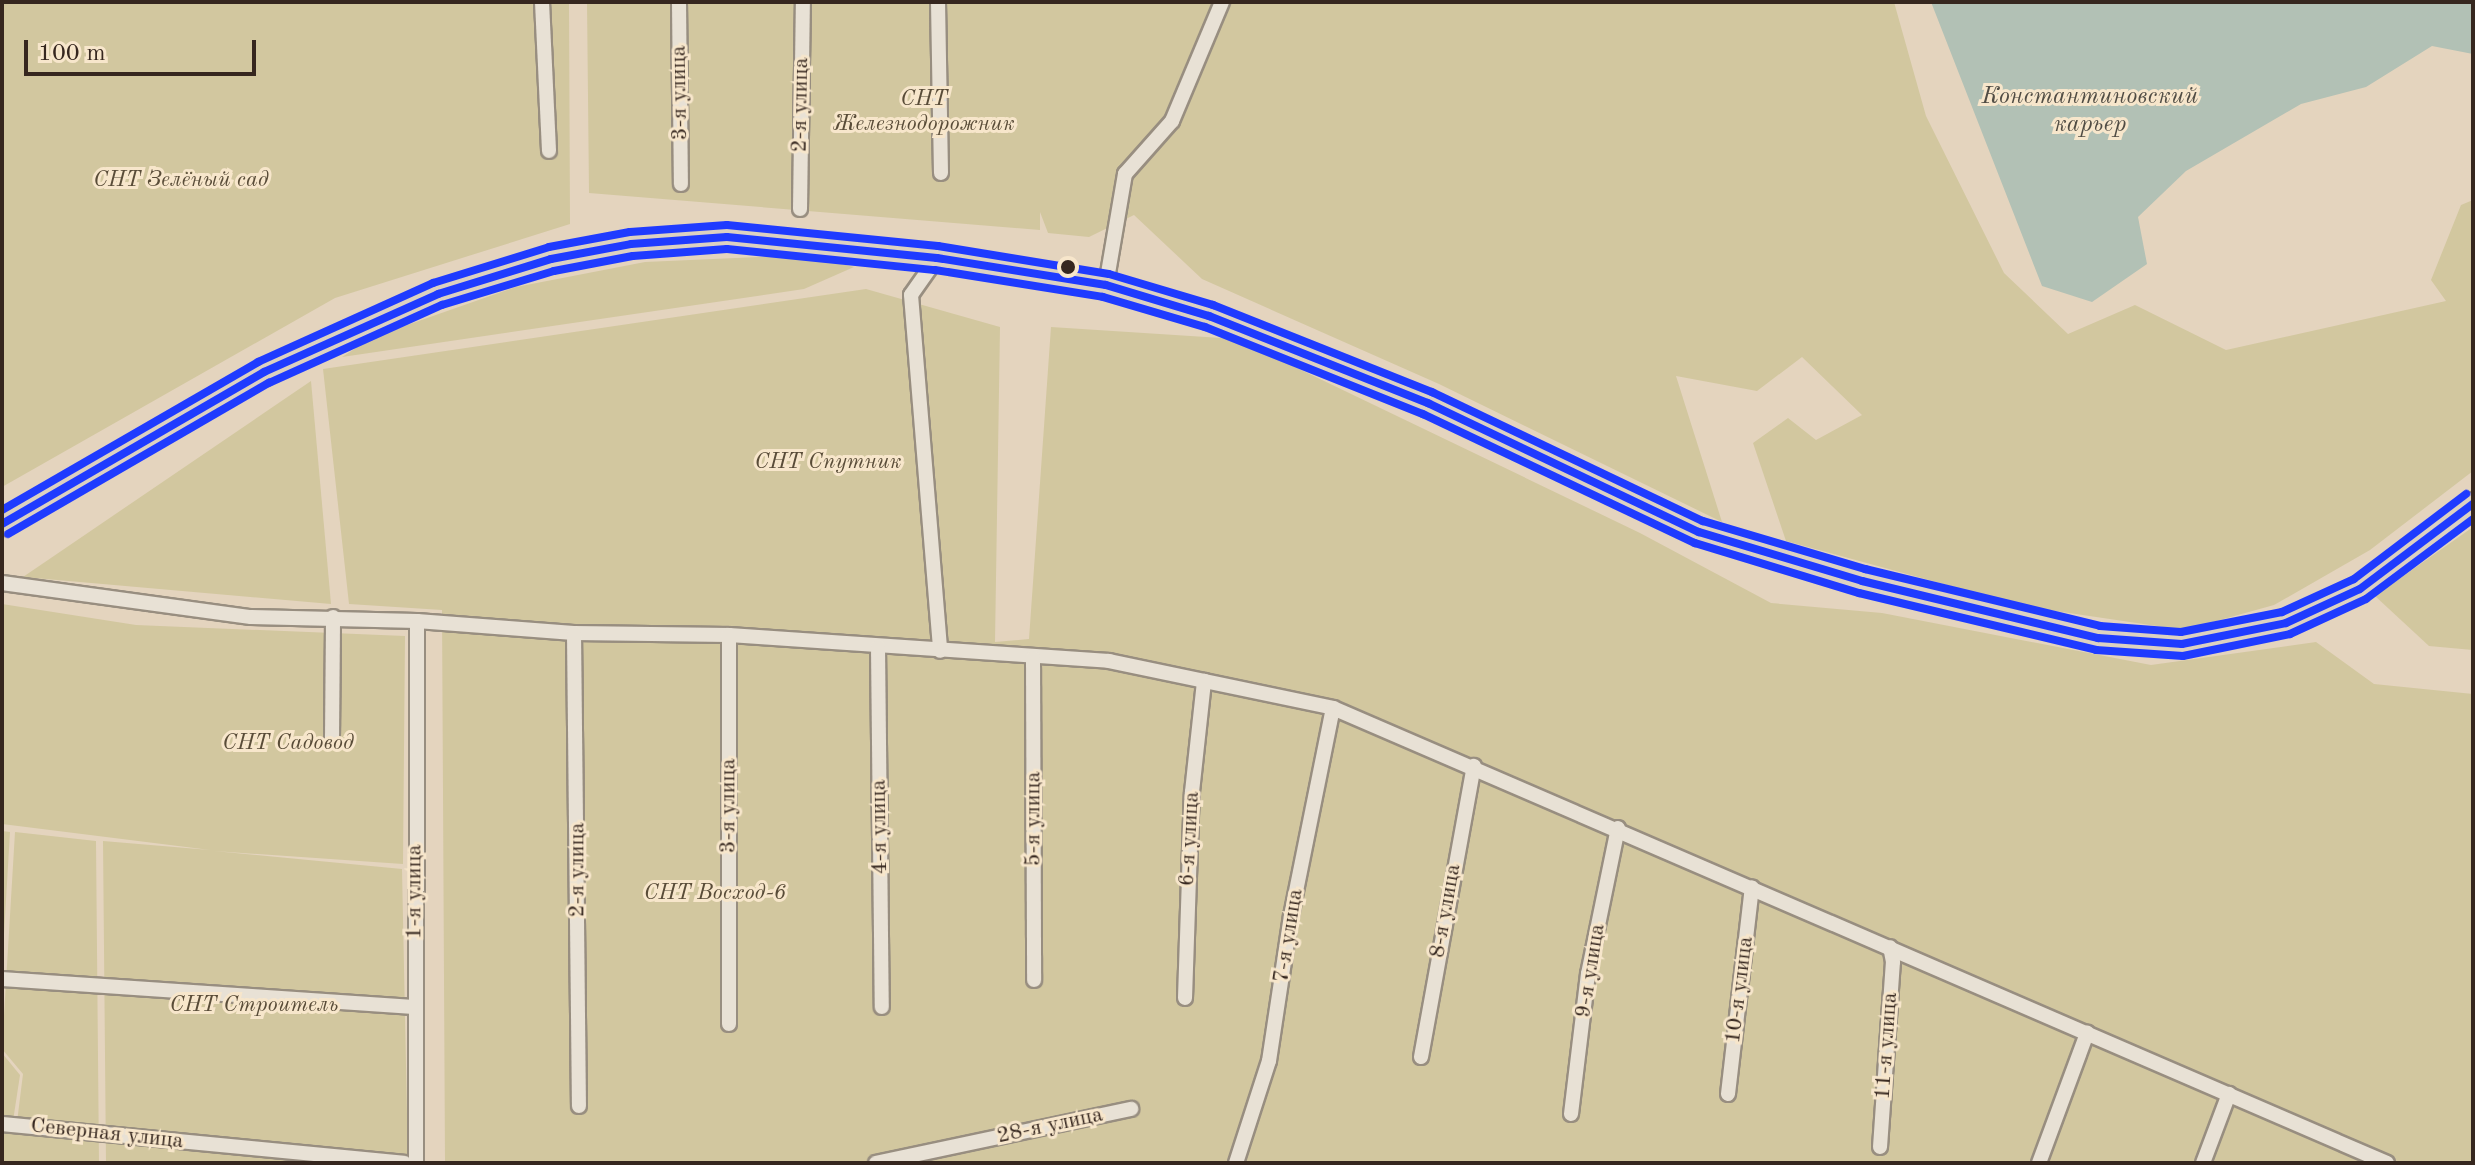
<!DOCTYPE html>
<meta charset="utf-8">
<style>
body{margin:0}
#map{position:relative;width:2475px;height:1165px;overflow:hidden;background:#e4d4be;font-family:"Old Standard TT",serif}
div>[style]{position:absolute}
.green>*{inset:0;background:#d2c79f}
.water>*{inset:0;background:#b2c1b5}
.roads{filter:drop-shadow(2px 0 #988e80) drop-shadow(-2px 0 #988e80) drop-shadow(0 2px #988e80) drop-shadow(0 -2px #988e80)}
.street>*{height:14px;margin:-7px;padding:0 7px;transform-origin:7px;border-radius:7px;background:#e8e1d5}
.primary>*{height:22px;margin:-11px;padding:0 11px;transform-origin:11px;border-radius:11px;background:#dcd1c1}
.bus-1>*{height:8px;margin:-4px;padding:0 4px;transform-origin:4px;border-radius:4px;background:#1f3bff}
.bus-2>*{height:8px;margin:-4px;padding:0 4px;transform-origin:4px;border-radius:4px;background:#1f3bff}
.bus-3>*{height:8px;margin:-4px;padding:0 4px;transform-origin:4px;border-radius:4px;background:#1f3bff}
.dots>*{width:22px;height:22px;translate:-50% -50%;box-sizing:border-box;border:4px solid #f7e6cb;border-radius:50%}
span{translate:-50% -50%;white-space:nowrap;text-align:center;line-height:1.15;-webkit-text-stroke:6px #f7e6cb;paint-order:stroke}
.street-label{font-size:22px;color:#36271f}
.park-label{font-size:22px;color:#594c38;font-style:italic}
.water-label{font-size:24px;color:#504c44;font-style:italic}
.frame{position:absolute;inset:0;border:4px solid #36271f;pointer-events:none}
.scale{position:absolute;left:24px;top:40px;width:232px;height:36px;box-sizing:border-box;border:4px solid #36271f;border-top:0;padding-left:10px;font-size:24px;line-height:28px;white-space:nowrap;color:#36271f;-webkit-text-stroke:6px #f7e6cb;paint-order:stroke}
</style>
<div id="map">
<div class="green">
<i style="clip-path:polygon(2px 2px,569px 2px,570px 224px,335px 298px,2px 487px)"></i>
<i style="clip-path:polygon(587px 2px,1894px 2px,1926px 116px,2004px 273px,2068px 334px,2135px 305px,2226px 350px,2446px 301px,2431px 280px,2461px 205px,2473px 200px,2473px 471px,2370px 550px,2274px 605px,2184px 630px,2028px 607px,1786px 541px,1753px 443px,1788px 418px,1816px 440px,1862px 415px,1802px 357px,1757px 391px,1676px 376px,1722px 522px,1439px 384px,1202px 279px,1134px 215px,1089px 237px,1048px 233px,1040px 212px,1040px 230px,589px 193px)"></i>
<i style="clip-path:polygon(804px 255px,854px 267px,804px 289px,342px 357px,373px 337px,516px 287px,645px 262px)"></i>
<i style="clip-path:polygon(866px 289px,1000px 327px,995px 642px,1029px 639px,1051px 327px,1237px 339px,1640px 533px,1771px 603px,1882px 613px,2151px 665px,2316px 642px,2374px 684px,2473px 694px,2473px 1163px,445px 1163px,442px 610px,349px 604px,323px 369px)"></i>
<i style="clip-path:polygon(311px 381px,331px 604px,23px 577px,283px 400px)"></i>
<i style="clip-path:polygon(2473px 527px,2473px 650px,2429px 646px,2375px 596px)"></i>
<i style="clip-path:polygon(2px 604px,136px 625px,405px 636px,403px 864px,214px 851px,402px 869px,408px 1163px,106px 1163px,103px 841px,210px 850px,2px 824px)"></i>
<i style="clip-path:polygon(2px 831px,10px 832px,2px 968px)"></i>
<i style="clip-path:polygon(15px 832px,96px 841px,99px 1163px,2px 1163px,2px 1136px,17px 1122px,23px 1074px,2px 1049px)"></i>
<i style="clip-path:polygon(2px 1053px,20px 1075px,13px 1121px,2px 1118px)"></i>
</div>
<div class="water">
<i style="clip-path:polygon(1931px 2px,2473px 2px,2473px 54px,2432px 46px,2366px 87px,2301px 104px,2186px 171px,2138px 217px,2147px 264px,2092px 302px,2042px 286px)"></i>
</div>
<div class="roads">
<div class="street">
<i style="left:542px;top:2px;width:149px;rotate:87.3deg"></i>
<i style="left:679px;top:2px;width:182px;rotate:89.4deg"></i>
<i style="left:938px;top:2px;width:171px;rotate:89deg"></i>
<i style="left:800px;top:209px;width:207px;rotate:-89.2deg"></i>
<i style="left:937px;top:258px;width:45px;rotate:125.1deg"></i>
<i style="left:911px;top:295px;width:357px;rotate:85.3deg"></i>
<i style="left:1106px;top:285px;width:113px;rotate:-80.3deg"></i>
<i style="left:1125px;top:174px;width:71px;rotate:-48.4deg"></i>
<i style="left:1172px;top:121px;width:129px;rotate:-67.2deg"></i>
<i style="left:2px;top:583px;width:251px;rotate:7.8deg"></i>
<i style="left:251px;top:617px;width:166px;rotate:1.4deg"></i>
<i style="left:417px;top:621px;width:157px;rotate:4.4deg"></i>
<i style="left:574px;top:633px;width:155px;rotate:0.7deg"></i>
<i style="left:729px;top:635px;width:381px;rotate:3.9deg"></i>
<i style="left:1109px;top:661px;width:229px;rotate:11.8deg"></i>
<i style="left:1333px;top:708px;width:1148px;rotate:23.35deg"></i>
<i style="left:574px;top:633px;width:473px;rotate:89.4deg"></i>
<i style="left:729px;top:635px;width:389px;rotate:90deg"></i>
<i style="left:878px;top:647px;width:360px;rotate:89.4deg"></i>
<i style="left:1033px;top:658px;width:322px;rotate:89.8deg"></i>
<i style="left:332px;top:738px;width:121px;rotate:-89.5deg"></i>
<i style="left:2px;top:979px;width:413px;rotate:3.9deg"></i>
<i style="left:1185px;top:998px;width:206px;rotate:-88.1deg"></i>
<i style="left:1192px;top:792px;width:112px;rotate:-83.8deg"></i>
<i style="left:1421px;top:1057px;width:296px;rotate:-79.7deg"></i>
<i style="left:1728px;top:1094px;width:208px;rotate:-83.4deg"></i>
<i style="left:1571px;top:1114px;width:141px;rotate:-83.1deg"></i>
<i style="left:1588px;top:974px;width:149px;rotate:-78.4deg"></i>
<i style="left:2px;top:1124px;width:404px;rotate:5.5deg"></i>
<i style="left:1880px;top:1147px;width:185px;rotate:-86deg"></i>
<i style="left:1893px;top:962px;width:15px;rotate:-101deg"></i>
<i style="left:416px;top:1163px;width:542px;rotate:-89.89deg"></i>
<i style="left:876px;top:1163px;width:261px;rotate:-12deg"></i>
<i style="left:1236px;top:1163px;width:107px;rotate:-72.1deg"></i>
<i style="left:1269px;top:1061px;width:147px;rotate:-81.4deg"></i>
<i style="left:1291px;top:916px;width:212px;rotate:-78.6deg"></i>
<i style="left:2039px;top:1163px;width:139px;rotate:-69.7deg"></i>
<i style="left:2203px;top:1163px;width:74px;rotate:-69.4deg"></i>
</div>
<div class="primary">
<i style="left:2px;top:524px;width:303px;rotate:-30.1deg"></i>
<i style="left:264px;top:372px;width:191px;rotate:-24.1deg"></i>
<i style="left:438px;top:294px;width:118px;rotate:-17.2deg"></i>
<i style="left:551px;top:259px;width:81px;rotate:-10.6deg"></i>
<i style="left:631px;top:244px;width:96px;rotate:-4.2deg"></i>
<i style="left:727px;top:237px;width:211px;rotate:5.7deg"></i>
<i style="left:937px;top:258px;width:171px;rotate:9.1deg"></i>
<i style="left:1106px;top:285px;width:108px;rotate:16.8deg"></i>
<i style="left:1209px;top:316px;width:236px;rotate:21.7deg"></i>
<i style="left:1428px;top:403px;width:300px;rotate:25.5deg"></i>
<i style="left:1699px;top:532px;width:170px;rotate:16.7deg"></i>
<i style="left:1862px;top:581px;width:243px;rotate:13.6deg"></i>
<i style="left:2098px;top:638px;width:84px;rotate:4.1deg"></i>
<i style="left:2182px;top:644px;width:106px;rotate:-11.4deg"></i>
<i style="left:2286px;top:623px;width:81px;rotate:-24.7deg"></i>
<i style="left:2360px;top:589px;width:141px;rotate:-37deg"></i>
</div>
</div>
<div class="bus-1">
<i style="left:2px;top:524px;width:303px;rotate:-30.1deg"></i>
<i style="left:264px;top:372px;width:191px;rotate:-24.1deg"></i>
<i style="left:438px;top:294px;width:118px;rotate:-17.2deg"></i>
<i style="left:551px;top:259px;width:81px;rotate:-10.6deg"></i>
<i style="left:631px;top:244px;width:96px;rotate:-4.2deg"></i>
<i style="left:727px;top:237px;width:211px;rotate:5.7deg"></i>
<i style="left:937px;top:258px;width:171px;rotate:9.1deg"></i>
<i style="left:1106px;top:285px;width:108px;rotate:16.8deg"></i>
<i style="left:1209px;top:316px;width:236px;rotate:21.7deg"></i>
<i style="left:1428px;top:403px;width:300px;rotate:25.5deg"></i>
<i style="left:1699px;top:532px;width:170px;rotate:16.7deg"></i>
<i style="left:1862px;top:581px;width:243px;rotate:13.6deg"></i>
<i style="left:2098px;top:638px;width:84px;rotate:4.1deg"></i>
<i style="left:2182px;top:644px;width:106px;rotate:-11.4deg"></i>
<i style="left:2286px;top:623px;width:81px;rotate:-24.7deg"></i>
<i style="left:2360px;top:589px;width:141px;rotate:-37deg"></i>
</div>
<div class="bus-2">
<i style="left:8px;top:534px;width:302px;rotate:-30.1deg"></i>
<i style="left:269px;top:383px;width:190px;rotate:-24.3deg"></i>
<i style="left:442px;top:305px;width:117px;rotate:-16.9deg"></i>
<i style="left:554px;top:271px;width:80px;rotate:-10.8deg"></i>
<i style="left:633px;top:256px;width:94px;rotate:-4.3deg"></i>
<i style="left:727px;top:249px;width:209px;rotate:5.8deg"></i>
<i style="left:935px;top:270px;width:170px;rotate:9.1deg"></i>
<i style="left:1103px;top:297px;width:106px;rotate:16.4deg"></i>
<i style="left:1205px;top:327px;width:235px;rotate:21.8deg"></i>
<i style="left:1423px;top:414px;width:301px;rotate:25.4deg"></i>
<i style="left:1695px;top:543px;width:171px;rotate:17deg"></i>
<i style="left:1859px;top:593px;width:244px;rotate:13.5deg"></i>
<i style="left:2096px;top:650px;width:87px;rotate:3.9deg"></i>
<i style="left:2183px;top:656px;width:109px;rotate:-11.6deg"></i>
<i style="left:2290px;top:634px;width:84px;rotate:-24.7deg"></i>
<i style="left:2366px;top:599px;width:134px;rotate:-36.8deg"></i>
</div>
<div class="bus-3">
<i style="left:2px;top:510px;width:296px;rotate:-30deg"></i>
<i style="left:258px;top:362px;width:192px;rotate:-24.3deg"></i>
<i style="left:433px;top:283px;width:121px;rotate:-17.2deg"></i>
<i style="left:549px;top:247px;width:82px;rotate:-10.5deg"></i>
<i style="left:630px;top:232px;width:97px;rotate:-4.1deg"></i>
<i style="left:727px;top:225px;width:212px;rotate:5.7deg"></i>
<i style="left:938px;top:246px;width:173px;rotate:9.3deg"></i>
<i style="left:1109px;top:274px;width:109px;rotate:16.6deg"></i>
<i style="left:1213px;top:305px;width:236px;rotate:21.7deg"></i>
<i style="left:1432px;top:392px;width:300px;rotate:25.5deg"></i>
<i style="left:1703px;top:521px;width:169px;rotate:16.5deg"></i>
<i style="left:1865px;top:569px;width:242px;rotate:13.6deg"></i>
<i style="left:2100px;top:626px;width:81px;rotate:4.2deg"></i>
<i style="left:2181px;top:632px;width:103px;rotate:-11.2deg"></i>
<i style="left:2282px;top:612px;width:79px;rotate:-24.6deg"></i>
<i style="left:2354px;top:579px;width:141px;rotate:-37.2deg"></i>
</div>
<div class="dots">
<i style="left:1068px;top:267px;background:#36271f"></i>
</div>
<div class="street-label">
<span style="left:680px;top:93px;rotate:-91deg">3-я улица</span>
<span style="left:801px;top:105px;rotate:-89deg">2-я улица</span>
<span style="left:729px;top:806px;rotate:-90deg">3-я улица</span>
<span style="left:1034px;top:819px;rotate:-90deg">5-я улица</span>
<span style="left:880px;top:827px;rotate:-91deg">4-я улица</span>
<span style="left:1190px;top:839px;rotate:-87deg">6-я улица</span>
<span style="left:578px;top:870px;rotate:-90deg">2-я улица</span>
<span style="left:415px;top:892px;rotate:-90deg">1-я улица</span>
<span style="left:1446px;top:911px;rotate:-80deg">8-я улица</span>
<span style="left:1289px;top:936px;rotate:-81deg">7-я улица</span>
<span style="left:1591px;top:971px;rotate:-81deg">9-я улица</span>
<span style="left:1740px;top:990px;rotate:-83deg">10-я улица</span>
<span style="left:1887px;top:1046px;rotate:-86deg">11-я улица</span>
<span style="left:1050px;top:1126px;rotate:-12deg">28-я улица</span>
<span style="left:107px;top:1134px;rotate:6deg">Северная улица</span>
</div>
<div class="park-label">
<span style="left:924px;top:112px">СНТ<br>Железнодорожник</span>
<span style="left:181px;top:181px">СНТ Зелёный сад</span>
<span style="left:828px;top:463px">СНТ Спутник</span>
<span style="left:288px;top:744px">СНТ Садовод</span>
<span style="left:715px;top:894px">СНТ Восход-6</span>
<span style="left:254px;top:1006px">СНТ Строитель</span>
</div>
<div class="water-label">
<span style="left:2090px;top:112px">Константиновский<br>карьер</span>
</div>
<div class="frame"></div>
<div class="scale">100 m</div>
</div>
